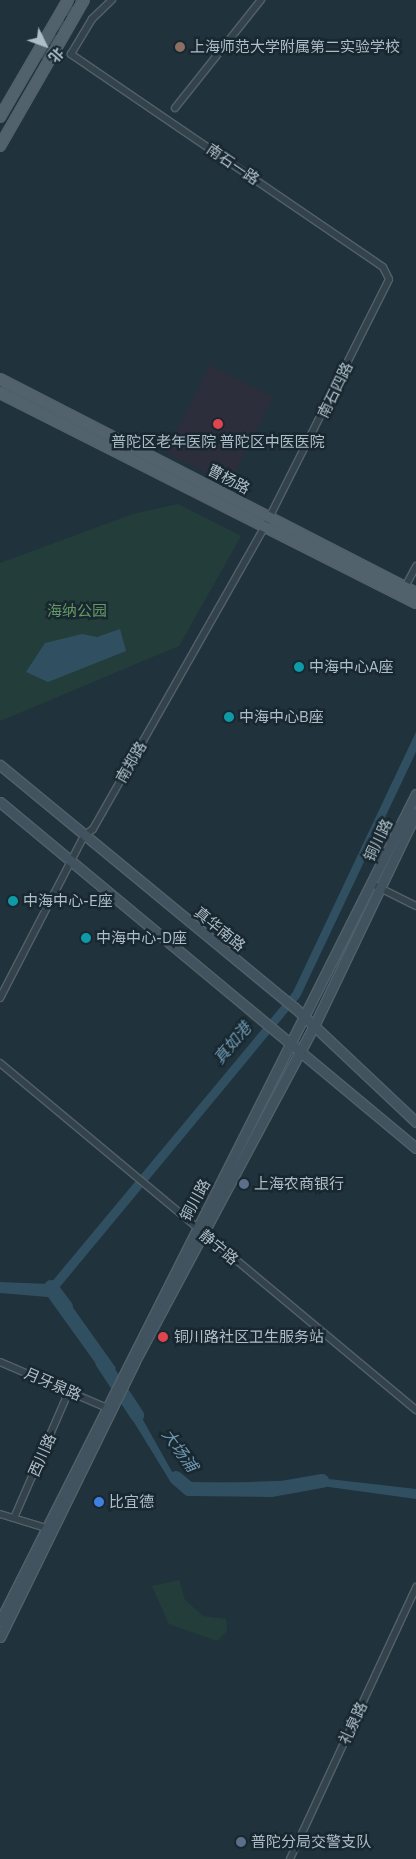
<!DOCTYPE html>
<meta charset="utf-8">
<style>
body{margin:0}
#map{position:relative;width:416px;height:1859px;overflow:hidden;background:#20323b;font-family:"IBM Plex Sans","Noto Sans SC",sans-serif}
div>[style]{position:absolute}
.medical>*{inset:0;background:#2c2e3c;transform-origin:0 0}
.green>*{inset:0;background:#233e3a}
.water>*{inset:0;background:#305062}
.river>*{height:14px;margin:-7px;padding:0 7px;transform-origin:7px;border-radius:7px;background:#305062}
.highway-tunnel>*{height:11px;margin-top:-5.5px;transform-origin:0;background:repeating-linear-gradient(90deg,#354750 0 11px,transparent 0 16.5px)}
.roads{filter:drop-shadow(1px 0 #516169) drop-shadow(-1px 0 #516169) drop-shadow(0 1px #516169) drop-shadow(0 -1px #516169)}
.street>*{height:6px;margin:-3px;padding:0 3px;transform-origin:3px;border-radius:3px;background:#34434b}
.secondary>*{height:9px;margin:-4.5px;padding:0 4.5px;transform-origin:4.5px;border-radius:4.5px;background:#41535f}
.primary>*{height:10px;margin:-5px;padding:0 5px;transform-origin:5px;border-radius:5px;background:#51626c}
.dots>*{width:14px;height:14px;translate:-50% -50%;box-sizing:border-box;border:2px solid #192830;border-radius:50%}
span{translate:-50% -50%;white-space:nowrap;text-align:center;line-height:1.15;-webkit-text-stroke:5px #192830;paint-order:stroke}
.poi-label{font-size:15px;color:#aebec8}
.left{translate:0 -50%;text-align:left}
.street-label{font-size:15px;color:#aebec8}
.park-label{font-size:15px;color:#649a64}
.water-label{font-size:16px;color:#6c97ae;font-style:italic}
.north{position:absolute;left:20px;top:20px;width:50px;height:50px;-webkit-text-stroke:4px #192830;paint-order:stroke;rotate:132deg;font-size:14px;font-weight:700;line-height:20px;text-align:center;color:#aebec8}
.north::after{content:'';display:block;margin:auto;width:18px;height:22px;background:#aebec8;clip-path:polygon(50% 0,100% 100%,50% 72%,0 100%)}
</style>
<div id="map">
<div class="medical">
<i style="left:210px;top:365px;width:71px;height:98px;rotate:27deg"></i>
</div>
<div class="green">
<i style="clip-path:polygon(178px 504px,241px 536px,179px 646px,0 721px,0 563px,133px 514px)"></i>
<i style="clip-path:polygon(179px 1580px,185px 1600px,203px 1616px,226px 1619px,227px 1631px,217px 1641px,169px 1624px,152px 1586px)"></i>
</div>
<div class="water">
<i style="clip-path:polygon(120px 629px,126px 651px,48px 682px,26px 672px,45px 643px,82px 634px,97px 637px)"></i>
<i style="clip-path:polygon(416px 732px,416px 752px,300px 997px,59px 1288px,116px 1368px,109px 1382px,48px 1297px,0 1293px,0 1282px,50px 1284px,293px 992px)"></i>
<i style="clip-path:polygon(129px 1395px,175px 1477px,191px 1484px,329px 1479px,416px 1489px,416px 1499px,307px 1484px,271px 1490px,189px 1489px,170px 1481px,132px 1419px)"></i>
</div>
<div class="river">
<i style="left:51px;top:1287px;width:25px;rotate:53deg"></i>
<i style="left:102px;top:1362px;width:64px;rotate:56.6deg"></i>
<i style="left:176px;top:1478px;width:17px;rotate:40deg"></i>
<i style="left:189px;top:1489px;width:82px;rotate:0.7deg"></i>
<i style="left:271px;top:1490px;width:52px;rotate:-10deg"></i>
</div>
<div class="highway-tunnel">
<i style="left:40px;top:57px;width:68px;rotate:-57deg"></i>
</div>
<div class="roads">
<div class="street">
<i style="left:175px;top:108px;width:138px;rotate:-51.5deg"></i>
<i style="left:404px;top:589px;width:26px;rotate:-62deg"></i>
<i style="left:372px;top:884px;width:49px;rotate:26.6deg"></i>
<i style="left:0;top:998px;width:182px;rotate:-62.6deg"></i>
<i style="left:84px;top:836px;width:11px;rotate:-38deg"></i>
<i style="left:93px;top:829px;width:348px;rotate:-60.4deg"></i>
<i style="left:265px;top:526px;width:276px;rotate:-63.3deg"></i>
<i style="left:389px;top:279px;width:13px;rotate:-117deg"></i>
<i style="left:383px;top:267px;width:378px;rotate:-145.7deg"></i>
<i style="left:71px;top:54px;width:41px;rotate:-59deg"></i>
<i style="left:92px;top:19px;width:28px;rotate:-44deg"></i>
<i style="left:0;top:1063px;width:542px;rotate:39.83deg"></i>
<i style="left:0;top:1362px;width:114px;rotate:23.2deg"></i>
<i style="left:0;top:1514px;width:51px;rotate:17deg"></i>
<i style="left:14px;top:1518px;width:138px;rotate:-66.6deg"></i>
<i style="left:290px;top:1859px;width:300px;rotate:-65.1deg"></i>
</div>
<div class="secondary">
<i style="left:0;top:765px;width:381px;rotate:39.5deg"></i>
<i style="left:294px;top:1007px;width:168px;rotate:43.3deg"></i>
<i style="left:0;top:802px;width:541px;rotate:39.75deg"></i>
<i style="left:0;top:1621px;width:926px;rotate:-63.3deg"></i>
<i style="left:0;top:1637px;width:307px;rotate:-63.9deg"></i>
<i style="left:135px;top:1361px;width:378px;rotate:-61.9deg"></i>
<i style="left:313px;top:1028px;width:238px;rotate:-64.4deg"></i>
</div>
<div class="primary">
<i style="left:0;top:117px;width:135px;rotate:-59.8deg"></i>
<i style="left:0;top:146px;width:168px;rotate:-60.1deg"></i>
<i style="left:0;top:379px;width:468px;rotate:27.2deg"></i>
<i style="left:0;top:393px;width:466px;rotate:26.8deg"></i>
</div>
</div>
<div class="dots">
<i style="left:180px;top:47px;background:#8d6e63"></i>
<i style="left:218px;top:424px;background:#e0444e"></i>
<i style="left:299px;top:667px;background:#0f9aa8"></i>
<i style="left:229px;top:717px;background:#0f9aa8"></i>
<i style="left:13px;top:901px;background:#0f9aa8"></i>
<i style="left:86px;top:938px;background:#0f9aa8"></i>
<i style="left:244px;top:1184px;background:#5c6f8a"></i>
<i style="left:163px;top:1337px;background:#e0444e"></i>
<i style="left:99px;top:1502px;background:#3f7fe0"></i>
<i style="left:241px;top:1842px;background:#5c6f8a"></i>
</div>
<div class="poi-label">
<span class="left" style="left:190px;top:47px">上海师范大学附属第二实验学校</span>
<span style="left:218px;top:442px">普陀区老年医院 普陀区中医医院</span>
<span class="left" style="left:309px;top:667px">中海中心A座</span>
<span class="left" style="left:239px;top:717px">中海中心B座</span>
<span class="left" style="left:23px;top:901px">中海中心-E座</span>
<span class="left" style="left:96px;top:938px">中海中心-D座</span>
<span class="left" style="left:254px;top:1184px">上海农商银行</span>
<span class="left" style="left:174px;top:1337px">铜川路社区卫生服务站</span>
<span class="left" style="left:109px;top:1502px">比宜德</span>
<span class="left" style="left:251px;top:1842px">普陀分局交警支队</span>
</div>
<div class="street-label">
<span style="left:233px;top:164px;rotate:34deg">南石一路</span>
<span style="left:335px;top:390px;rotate:-64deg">南石四路</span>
<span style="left:229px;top:479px;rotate:28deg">曹杨路</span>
<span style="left:131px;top:762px;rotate:-60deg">南郑路</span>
<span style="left:378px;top:840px;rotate:-64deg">铜川路</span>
<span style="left:220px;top:929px;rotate:39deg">真华南路</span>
<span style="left:195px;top:1200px;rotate:-61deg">铜川路</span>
<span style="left:219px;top:1247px;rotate:40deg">静宁路</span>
<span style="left:53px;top:1384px;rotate:23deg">月牙泉路</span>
<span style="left:42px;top:1455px;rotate:-66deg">西川路</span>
<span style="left:353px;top:1723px;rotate:-65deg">礼泉路</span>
</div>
<div class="park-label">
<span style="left:77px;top:611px">海纳公园</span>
</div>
<div class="water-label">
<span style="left:232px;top:1043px;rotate:-50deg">真如港</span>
<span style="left:180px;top:1450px;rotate:54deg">大场浦</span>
</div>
<div class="north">北</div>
</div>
